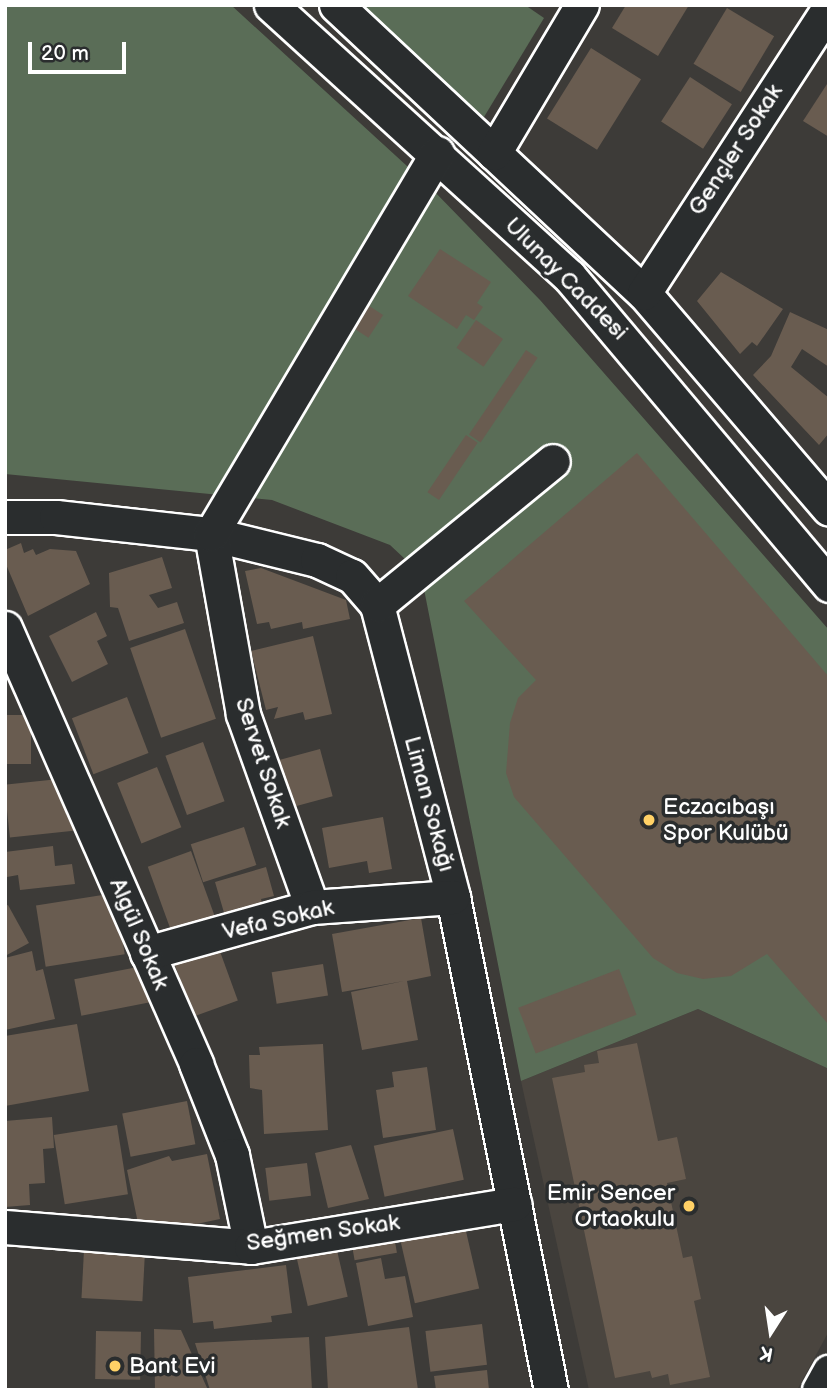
<!DOCTYPE html>
<meta charset="utf-8">
<style>
body{margin:0}
#map{position:relative;width:834px;height:1395px;overflow:hidden;background:#3d3b38;font-family:"Balsamiq Sans",sans-serif}
div>[style]{position:absolute}
.built>*{inset:0;background:#4a453f}
.green>*{inset:0;background:#5a6d57}
.building>*{inset:0;background:#695c50;transform-origin:0 0}
.roads{filter:drop-shadow(2px 0 #fff) drop-shadow(-2px 0 #fff) drop-shadow(0 2px #fff) drop-shadow(0 -2px #fff)}
.minor>*{height:33px;margin:-16.5px;padding:0 16.5px;transform-origin:16.5px;border-radius:16.5px;background:#2a2d2e}
.dots>*{width:19px;height:19px;translate:-50% -50%;box-sizing:border-box;border:4px solid #2a2d2e;border-radius:50%}
span{translate:-50% -50%;white-space:nowrap;text-align:center;line-height:1.15;-webkit-text-stroke:7px #2a2d2e;paint-order:stroke}
.street-label{font-size:23px;color:#fff}
.poi-label{font-size:23px;color:#fff}
.left{translate:0 -50%;text-align:left}
.right{translate:-100% -50%;text-align:right}
.frame{position:absolute;inset:0;border:7px solid #fff;pointer-events:none}
.north{position:absolute;left:736px;top:1297px;width:70px;height:70px;-webkit-text-stroke:5px #2a2d2e;paint-order:stroke;rotate:192deg;font-size:19px;font-weight:700;line-height:28px;text-align:center;color:#fff}
.north::after{content:'';display:block;margin:auto;width:24px;height:32px;background:#fff;clip-path:polygon(50% 0,100% 100%,50% 72%,0 100%)}
.scale{position:absolute;left:28px;top:42px;width:98px;height:32px;box-sizing:border-box;border:4px solid #fff;border-top:0;padding-left:9px;font-size:21px;line-height:24px;white-space:nowrap;color:#fff;-webkit-text-stroke:5px #2a2d2e;paint-order:stroke}
</style>
<div id="map">
<div class="built">
<i style="clip-path:polygon(698px 1009px,829px 1069px,829px 1331px,797px 1390px,589px 1390px,521px 1081px)"></i>
</div>
<div class="green">
<i style="clip-path:polygon(5px 5px,231px 5px,431px 188px,540px 300px,829px 630px,829px 1069px,698px 1009px,521px 1081px,421px 574px,390px 545px,272px 500px,5px 474px)"></i>
<i style="clip-path:polygon(358px 5px,525px 5px,544px 18px,484px 117px)"></i>
</div>
<div class="building">
<i style="clip-path:polygon(626px 5px,689px 5px,658px 56px,612px 28px)"></i>
<i style="left:727px;top:8px;width:55px;height:65px;rotate:31deg"></i>
<i style="left:591px;top:48px;width:59px;height:83px;rotate:32deg"></i>
<i style="left:690px;top:77px;width:50px;height:53px;rotate:33deg"></i>
<i style="clip-path:polygon(829px 81px,829px 137px,803px 121px)"></i>
<i style="clip-path:polygon(440px 249px,491px 282px,477px 303px,483px 307px,474px 320px,466px 315px,457px 329px,408px 296px)"></i>
<i style="clip-path:polygon(721px 272px,783px 309px,757px 346px,752px 342px,740px 354px,697px 301px)"></i>
<i style="left:363px;top:302px;width:24px;height:27px;rotate:33deg"></i>
<i style="clip-path:polygon(790px 312px,829px 330px,829px 367px,802px 349px,791px 367px,829px 398px,829px 433px,819px 445px,753px 375px,771px 356px)"></i>
<i style="left:476px;top:320px;width:33px;height:34px;rotate:35deg"></i>
<i style="left:526px;top:350px;width:14px;height:102px;rotate:34deg"></i>
<i style="left:466px;top:435px;width:14px;height:69px;rotate:34deg"></i>
<i style="clip-path:polygon(637px 453px,829px 677px,829px 1025px,767px 954px,731px 976px,703px 979px,677px 973px,653px 958px,514px 797px,506px 773px,510px 723px,518px 698px,536px 680px,464px 601px)"></i>
<i style="clip-path:polygon(21px 543px,24px 553px,33px 549px,36px 555px,50px 549px,76px 551px,90px 584px,28px 616px,5px 562px,5px 550px)"></i>
<i style="clip-path:polygon(162px 557px,172px 588px,149px 595px,158px 608px,177px 602px,184px 623px,129px 641px,118px 608px,110px 607px,109px 573px)"></i>
<i style="clip-path:polygon(261px 568px,346px 600px,350px 619px,303px 629px,302px 622px,271px 629px,269px 622px,257px 624px,245px 571px)"></i>
<i style="clip-path:polygon(96px 612px,107px 636px,97px 641px,108px 664px,72px 682px,49px 636px)"></i>
<i style="left:185px;top:629px;width:95px;height:58px;rotate:71deg"></i>
<i style="clip-path:polygon(313px 636px,332px 714px,305px 720px,303px 712px,274px 719px,278px 707px,266px 710px,251px 651px)"></i>
<i style="left:127px;top:697px;width:60px;height:59px;rotate:69deg"></i>
<i style="left:5px;top:715px;width:26px;height:49px"></i>
<i style="left:203px;top:742px;width:63px;height:40px;rotate:70deg"></i>
<i style="left:320px;top:749px;width:49px;height:48px;rotate:75deg"></i>
<i style="left:157px;top:767px;width:65px;height:43px;rotate:68deg"></i>
<i style="left:68px;top:778px;width:53px;height:64px;rotate:84deg"></i>
<i style="clip-path:polygon(383px 817px,392px 869px,369px 873px,367px 861px,329px 868px,322px 828px)"></i>
<i style="left:244px;top:827px;width:40px;height:56px;rotate:72deg"></i>
<i style="clip-path:polygon(53px 846px,55px 866px,72px 864px,75px 884px,20px 890px,18px 875px,7px 877px,5px 852px)"></i>
<i style="left:191px;top:851px;width:70px;height:46px;rotate:70deg"></i>
<i style="clip-path:polygon(266px 867px,274px 896px,261px 899px,264px 910px,225px 916px,215px 882px)"></i>
<i style="left:115px;top:893px;width:62px;height:80px;rotate:81deg"></i>
<i style="clip-path:polygon(8px 905px,29px 943px,5px 956px,5px 906px)"></i>
<i style="clip-path:polygon(421px 918px,431px 976px,407px 981px,418px 1040px,362px 1050px,351px 992px,404px 981px,342px 992px,332px 934px)"></i>
<i style="left:218px;top:946px;width:58px;height:47px;rotate:70deg"></i>
<i style="clip-path:polygon(32px 951px,36px 971px,43px 969px,55px 1019px,5px 1030px,5px 958px)"></i>
<i style="left:323px;top:964px;width:32px;height:52px;rotate:81deg"></i>
<i style="left:143px;top:966px;width:37px;height:70px;rotate:79deg"></i>
<i style="left:619px;top:969px;width:49px;height:108px;rotate:69deg"></i>
<i style="clip-path:polygon(77px 1024px,89px 1091px,5px 1106px,5px 1036px)"></i>
<i style="clip-path:polygon(637px 1043px,658px 1141px,677px 1137px,686px 1179px,667px 1183px,683px 1258px,692px 1256px,701px 1299px,694px 1301px,710px 1377px,670px 1385px,668px 1374px,652px 1378px,650px 1371px,615px 1378px,552px 1078px,585px 1072px,584px 1065px,599px 1063px,597px 1051px)"></i>
<i style="clip-path:polygon(323px 1044px,328px 1130px,264px 1134px,262px 1090px,250px 1088px,249px 1055px,260px 1055px,259px 1047px)"></i>
<i style="clip-path:polygon(427px 1067px,436px 1130px,383px 1138px,376px 1090px,394px 1087px,392px 1072px)"></i>
<i style="left:187px;top:1101px;width:44px;height:66px;rotate:79deg"></i>
<i style="clip-path:polygon(52px 1117px,54px 1148px,43px 1149px,45px 1183px,29px 1184px,30px 1205px,5px 1207px,5px 1121px)"></i>
<i style="left:117px;top:1125px;width:70px;height:64px;rotate:81deg"></i>
<i style="left:453px;top:1129px;width:52px;height:81px;rotate:78deg"></i>
<i style="clip-path:polygon(351px 1145px,369px 1199px,328px 1208px,315px 1153px)"></i>
<i style="clip-path:polygon(207px 1154px,220px 1219px,173px 1229px,163px 1223px,139px 1228px,127px 1170px,169px 1156px,172px 1161px)"></i>
<i style="left:307px;top:1163px;width:33px;height:42px;rotate:83deg"></i>
<i style="left:465px;top:1227px;width:63px;height:66px;rotate:77deg"></i>
<i style="left:394px;top:1236px;width:17px;height:43px;rotate:80deg"></i>
<i style="left:336px;top:1246px;width:52px;height:41px;rotate:77deg"></i>
<i style="left:84px;top:1250px;width:61px;height:48px;rotate:3deg"></i>
<i style="clip-path:polygon(381px 1258px,385px 1279px,405px 1276px,413px 1317px,368px 1326px,356px 1263px)"></i>
<i style="clip-path:polygon(286px 1265px,292px 1313px,271px 1316px,272px 1322px,214px 1329px,213px 1321px,193px 1323px,188px 1277px)"></i>
<i style="left:482px;top:1324px;width:41px;height:57px;rotate:83deg"></i>
<i style="clip-path:polygon(409px 1327px,418px 1390px,328px 1390px,325px 1337px)"></i>
<i style="clip-path:polygon(154px 1329px,181px 1330px,208px 1390px,155px 1390px)"></i>
<i style="left:96px;top:1331px;width:45px;height:48px;rotate:1deg"></i>
<i style="clip-path:polygon(309px 1337px,312px 1390px,210px 1390px,195px 1343px)"></i>
<i style="clip-path:polygon(487px 1370px,489px 1390px,436px 1390px,434px 1376px)"></i>
</div>
<div class="roads">
<div class="minor">
<i style="left:271px;top:5px;width:403px;rotate:42.3deg"></i>
<i style="left:569px;top:276px;width:404px;rotate:49.9deg"></i>
<i style="left:336px;top:5px;width:422px;rotate:43.1deg"></i>
<i style="left:644px;top:293px;width:284px;rotate:49.4deg"></i>
<i style="left:494px;top:153px;width:172px;rotate:-59.3deg"></i>
<i style="left:644px;top:293px;width:340px;rotate:-57deg"></i>
<i style="left:5px;top:517px;width:51px"></i>
<i style="left:56px;top:517px;width:156px;rotate:6.3deg"></i>
<i style="left:211px;top:534px;width:109px;rotate:13.8deg"></i>
<i style="left:317px;top:560px;width:38px;rotate:25deg"></i>
<i style="left:352px;top:576px;width:38px;rotate:49deg"></i>
<i style="left:377px;top:605px;width:302px;rotate:75.4deg"></i>
<i style="left:453px;top:897px;width:503px;rotate:78.76deg"></i>
<i style="left:377px;top:605px;width:227px;rotate:-39.3deg"></i>
<i style="left:5px;top:628px;width:476px;rotate:66.3deg"></i>
<i style="left:196px;top:1064px;width:98px;rotate:68.4deg"></i>
<i style="left:232px;top:1155px;width:94px;rotate:78.3deg"></i>
<i style="left:312px;top:907px;width:205px;rotate:-109.7deg"></i>
<i style="left:243px;top:714px;width:183px;rotate:-100.1deg"></i>
<i style="left:211px;top:534px;width:443px;rotate:-59.3deg"></i>
<i style="left:147px;top:953px;width:171px;rotate:-15.6deg"></i>
<i style="left:312px;top:907px;width:141px;rotate:-4.1deg"></i>
<i style="left:5px;top:1227px;width:247px;rotate:4.6deg"></i>
<i style="left:251px;top:1247px;width:267px;rotate:-9.3deg"></i>
<i style="left:819px;top:1390px;width:21px;rotate:-61deg"></i>
</div>
</div>
<div class="dots">
<i style="left:649px;top:820px;background:#ffd166"></i>
<i style="left:689px;top:1206px;background:#ffd166"></i>
<i style="left:115px;top:1366px;background:#ffd166"></i>
</div>
<div class="street-label">
<span style="left:736px;top:150px;rotate:-57deg">Gençler Sokak</span>
<span style="left:566px;top:279px;rotate:45deg">Ulunay Caddesi</span>
<span style="left:263px;top:763px;rotate:72deg">Servet Sokak</span>
<span style="left:429px;top:804px;rotate:75deg">Liman Sokağı</span>
<span style="left:278px;top:920px;rotate:-13deg">Vefa Sokak</span>
<span style="left:139px;top:934px;rotate:67deg">Algül Sokak</span>
<span style="left:323px;top:1233px;rotate:-8deg">Seğmen Sokak</span>
</div>
<div class="poi-label">
<span class="left" style="left:663px;top:820px">Eczacıbaşı<br>Spor Kulübü</span>
<span class="right" style="left:675px;top:1206px">Emir Sencer<br>Ortaokulu</span>
<span class="left" style="left:129px;top:1366px">Bant Evi</span>
</div>
<div class="frame"></div>
<div class="north">K</div>
<div class="scale">20 m</div>
</div>
